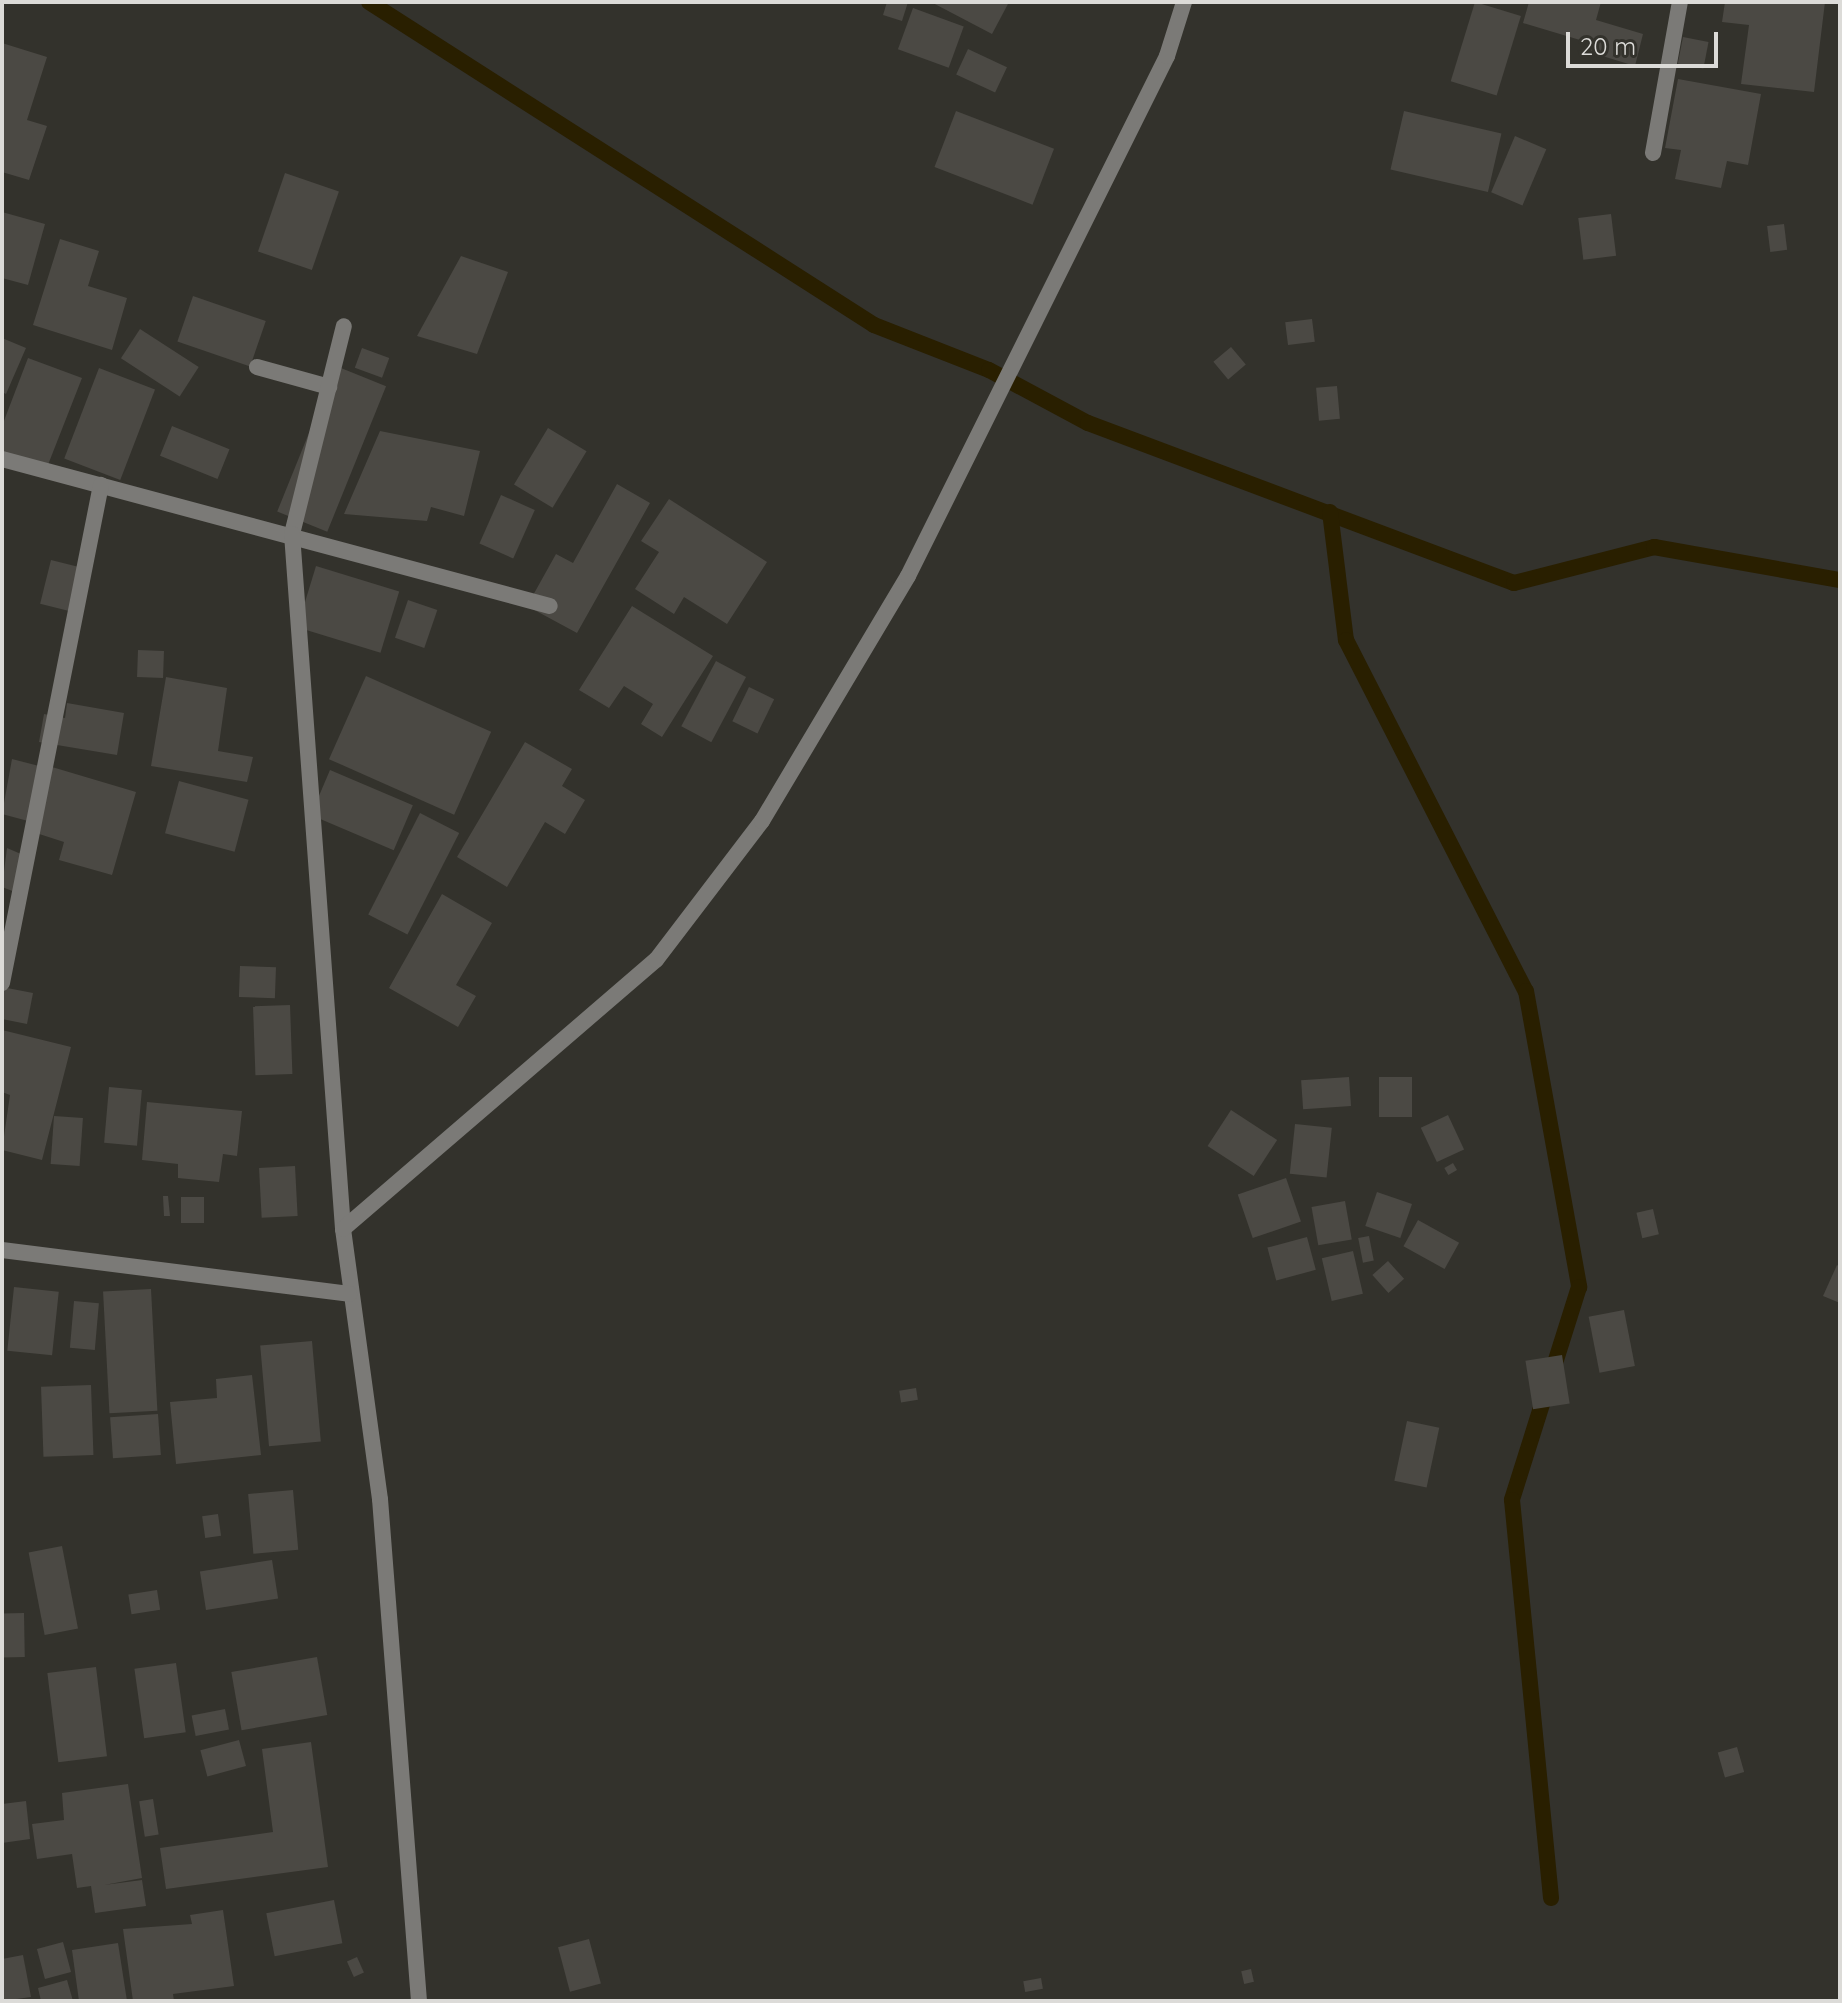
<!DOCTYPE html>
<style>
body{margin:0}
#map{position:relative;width:1842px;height:2003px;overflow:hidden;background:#33322c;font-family:Quicksand,sans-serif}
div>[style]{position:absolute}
.stream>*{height:16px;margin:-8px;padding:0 8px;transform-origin:8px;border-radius:8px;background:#291f00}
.building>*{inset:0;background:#4b4944;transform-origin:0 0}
.lane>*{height:16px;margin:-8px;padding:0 8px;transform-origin:8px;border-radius:8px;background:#7b7a77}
.street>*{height:16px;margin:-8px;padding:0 8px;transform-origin:8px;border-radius:8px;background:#7b7a77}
span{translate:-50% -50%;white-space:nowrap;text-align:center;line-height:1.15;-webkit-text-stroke:7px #33322c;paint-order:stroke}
.frame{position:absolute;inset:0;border:4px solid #dcdbd8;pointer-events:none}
.scale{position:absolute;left:1566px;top:32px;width:152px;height:36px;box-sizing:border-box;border:4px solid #dcdbd8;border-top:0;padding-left:10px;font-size:24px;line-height:28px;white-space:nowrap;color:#dcdbd8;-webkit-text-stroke:6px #33322c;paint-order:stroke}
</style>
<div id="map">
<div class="stream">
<i style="left:369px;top:2px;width:599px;rotate:32.6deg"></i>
<i style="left:874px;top:325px;width:123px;rotate:21.4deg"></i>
<i style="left:989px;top:370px;width:112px;rotate:28.2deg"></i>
<i style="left:1088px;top:423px;width:455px;rotate:20.6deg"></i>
<i style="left:1514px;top:583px;width:145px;rotate:-14.4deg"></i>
<i style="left:1654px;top:547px;width:189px;rotate:10.1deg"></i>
<i style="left:1330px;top:512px;width:129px;rotate:82.9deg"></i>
<i style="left:1346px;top:640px;width:394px;rotate:62.9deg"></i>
<i style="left:1526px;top:991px;width:301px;rotate:79.8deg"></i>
<i style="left:1579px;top:1287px;width:223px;rotate:107.5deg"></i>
<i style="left:1512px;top:1500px;width:400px;rotate:84.4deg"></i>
</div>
<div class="building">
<i style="clip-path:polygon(887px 2px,908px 2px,902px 21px,883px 15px)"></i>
<i style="clip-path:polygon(931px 2px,1009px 2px,992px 34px)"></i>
<i style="left:1475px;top:2px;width:48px;height:83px;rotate:17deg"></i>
<i style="clip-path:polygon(1529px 2px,1601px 2px,1596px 20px,1643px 34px,1635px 66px,1586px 51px,1590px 43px,1523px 23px)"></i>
<i style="clip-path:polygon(1725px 2px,1825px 2px,1814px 92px,1741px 84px,1749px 25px,1722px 22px)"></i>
<i style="left:913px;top:8px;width:54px;height:44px;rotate:20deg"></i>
<i style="left:1683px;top:37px;width:26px;height:27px;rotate:11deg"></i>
<i style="clip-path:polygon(2px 43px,47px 57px,27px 120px,47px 126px,29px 180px,2px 172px)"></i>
<i style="left:968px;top:49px;width:43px;height:28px;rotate:25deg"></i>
<i style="clip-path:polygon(1678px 79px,1761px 94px,1748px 165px,1727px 161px,1721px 188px,1675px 179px,1681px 150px,1665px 148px)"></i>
<i style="left:956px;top:111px;width:105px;height:60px;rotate:21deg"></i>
<i style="left:1404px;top:111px;width:100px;height:60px;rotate:13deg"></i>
<i style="left:1515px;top:136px;width:34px;height:61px;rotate:23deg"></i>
<i style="left:285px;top:173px;width:57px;height:83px;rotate:19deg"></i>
<i style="clip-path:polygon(2px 212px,45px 224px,28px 285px,2px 278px)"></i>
<i style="left:1611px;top:214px;width:42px;height:33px;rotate:83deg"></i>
<i style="left:1784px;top:224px;width:26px;height:17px;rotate:83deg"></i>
<i style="clip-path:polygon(60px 239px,99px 251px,88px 286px,127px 298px,112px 350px,33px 325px)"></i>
<i style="clip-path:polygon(461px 256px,508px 272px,477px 354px,417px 336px)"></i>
<i style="left:193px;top:296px;width:77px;height:48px;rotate:19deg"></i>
<i style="left:1312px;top:319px;width:23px;height:27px;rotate:83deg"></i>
<i style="left:140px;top:329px;width:70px;height:35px;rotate:33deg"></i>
<i style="clip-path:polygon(2px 338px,26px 348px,6px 394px,2px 392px)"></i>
<i style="left:1231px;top:347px;width:23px;height:23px;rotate:50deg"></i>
<i style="left:362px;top:348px;width:29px;height:21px;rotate:20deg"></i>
<i style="clip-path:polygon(28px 358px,82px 378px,44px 475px,2px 459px,2px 426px)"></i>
<i style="left:336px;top:366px;width:54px;height:157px;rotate:22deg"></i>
<i style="left:99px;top:368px;width:60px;height:97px;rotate:21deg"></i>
<i style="left:1337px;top:386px;width:33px;height:21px;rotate:85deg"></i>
<i style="left:172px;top:426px;width:62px;height:32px;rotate:22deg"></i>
<i style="left:548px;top:428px;width:45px;height:66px;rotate:31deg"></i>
<i style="clip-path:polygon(380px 431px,480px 451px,464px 516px,431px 507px,427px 521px,344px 514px)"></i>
<i style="clip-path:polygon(617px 484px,650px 503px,577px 633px,527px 606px,556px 554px,573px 563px)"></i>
<i style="left:501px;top:495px;width:37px;height:53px;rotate:24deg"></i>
<i style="clip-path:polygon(669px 499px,767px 562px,727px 624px,684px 597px,674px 614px,635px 589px,659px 552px,641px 541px)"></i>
<i style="left:51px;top:560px;width:34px;height:45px;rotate:14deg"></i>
<i style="left:316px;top:566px;width:87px;height:64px;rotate:17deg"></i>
<i style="left:408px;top:600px;width:31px;height:40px;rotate:19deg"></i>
<i style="clip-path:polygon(632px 606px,713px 656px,662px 737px,641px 724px,653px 704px,624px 686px,609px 708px,579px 690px)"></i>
<i style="left:138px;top:650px;width:26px;height:27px;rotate:2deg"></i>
<i style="left:716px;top:661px;width:34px;height:74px;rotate:28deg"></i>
<i style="left:366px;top:676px;width:137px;height:91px;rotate:24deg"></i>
<i style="clip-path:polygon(166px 677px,227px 688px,218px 751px,253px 757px,247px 782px,151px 766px)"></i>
<i style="left:749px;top:687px;width:28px;height:38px;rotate:26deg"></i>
<i style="clip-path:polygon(67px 703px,124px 713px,117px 755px,39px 742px,44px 714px,65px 718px)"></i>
<i style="clip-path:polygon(525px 742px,572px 769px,562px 786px,585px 800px,565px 834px,545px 822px,507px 887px,457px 857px)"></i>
<i style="clip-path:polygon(12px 759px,43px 767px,28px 821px,2px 814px)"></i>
<i style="clip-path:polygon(52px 767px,136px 792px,112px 875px,59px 860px,64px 842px,33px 832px)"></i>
<i style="left:330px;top:770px;width:90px;height:49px;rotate:23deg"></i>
<i style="left:179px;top:781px;width:72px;height:54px;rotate:15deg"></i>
<i style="left:420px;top:813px;width:44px;height:114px;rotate:27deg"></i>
<i style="clip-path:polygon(7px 848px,28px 857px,15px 892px,2px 887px)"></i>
<i style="clip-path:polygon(442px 894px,492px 923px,456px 985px,476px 996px,458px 1027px,389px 988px)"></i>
<i style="left:240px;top:966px;width:36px;height:31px;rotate:2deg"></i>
<i style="clip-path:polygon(2px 987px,33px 993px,27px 1024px,2px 1019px)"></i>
<i style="left:290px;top:1005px;width:69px;height:37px;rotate:88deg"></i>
<i style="clip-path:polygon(2px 1030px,71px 1047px,42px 1160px,2px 1150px,10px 1095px,2px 1092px)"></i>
<i style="left:1349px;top:1077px;width:29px;height:48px;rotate:86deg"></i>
<i style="left:1379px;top:1077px;width:33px;height:40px"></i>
<i style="left:109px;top:1087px;width:33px;height:56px;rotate:5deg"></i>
<i style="clip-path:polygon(147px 1102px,242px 1111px,237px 1156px,223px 1154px,219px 1182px,178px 1178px,178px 1164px,142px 1160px)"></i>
<i style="left:1231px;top:1110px;width:55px;height:43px;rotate:33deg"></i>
<i style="left:1448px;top:1115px;width:38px;height:30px;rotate:65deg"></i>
<i style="left:54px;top:1116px;width:29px;height:48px;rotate:4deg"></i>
<i style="left:1295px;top:1124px;width:37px;height:50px;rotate:6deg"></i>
<i style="left:1453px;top:1163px;width:8px;height:10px;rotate:60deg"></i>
<i style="left:295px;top:1166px;width:50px;height:36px;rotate:87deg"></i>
<i style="left:1286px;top:1178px;width:46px;height:51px;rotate:71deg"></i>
<i style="left:1377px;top:1192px;width:37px;height:36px;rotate:19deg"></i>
<i style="clip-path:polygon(163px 1196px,168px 1196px,170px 1216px,164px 1216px)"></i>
<i style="left:181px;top:1197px;width:23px;height:26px"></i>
<i style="left:1345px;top:1201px;width:39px;height:34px;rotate:80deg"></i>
<i style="left:1653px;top:1209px;width:26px;height:17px;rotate:77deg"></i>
<i style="left:1418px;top:1220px;width:47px;height:30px;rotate:29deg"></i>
<i style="left:1369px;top:1236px;width:25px;height:11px;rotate:79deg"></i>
<i style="left:1307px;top:1237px;width:34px;height:41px;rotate:75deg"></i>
<i style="left:1353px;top:1251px;width:44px;height:32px;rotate:77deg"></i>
<i style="left:1388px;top:1261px;width:24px;height:21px;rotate:48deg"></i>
<i style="clip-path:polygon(1837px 1265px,1840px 1267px,1840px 1303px,1823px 1296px)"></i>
<i style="left:14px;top:1287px;width:45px;height:64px;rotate:6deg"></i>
<i style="left:151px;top:1289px;width:122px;height:48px;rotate:87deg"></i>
<i style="left:74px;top:1301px;width:25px;height:47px;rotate:5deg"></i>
<i style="left:1624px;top:1310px;width:57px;height:36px;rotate:79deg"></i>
<i style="left:312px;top:1341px;width:101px;height:52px;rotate:85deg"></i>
<i style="left:1562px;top:1355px;width:49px;height:37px;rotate:81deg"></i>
<i style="clip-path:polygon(252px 1375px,261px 1455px,176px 1464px,170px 1402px,217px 1398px,216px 1379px)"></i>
<i style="left:91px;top:1385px;width:70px;height:50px;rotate:88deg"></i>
<i style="left:916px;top:1388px;width:12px;height:17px;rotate:81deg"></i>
<i style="left:158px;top:1414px;width:41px;height:48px;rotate:86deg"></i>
<i style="left:1407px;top:1421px;width:33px;height:61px;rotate:12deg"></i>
<i style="left:293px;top:1490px;width:60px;height:45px;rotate:85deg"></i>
<i style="left:218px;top:1514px;width:22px;height:16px;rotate:82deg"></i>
<i style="left:62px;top:1546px;width:84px;height:34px;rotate:79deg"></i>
<i style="left:272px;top:1560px;width:39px;height:73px;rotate:81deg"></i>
<i style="left:157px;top:1590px;width:20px;height:29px;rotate:81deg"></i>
<i style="left:24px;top:1613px;width:44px;height:22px;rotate:89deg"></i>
<i style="left:317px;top:1657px;width:59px;height:87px;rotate:80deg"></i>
<i style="left:176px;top:1663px;width:70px;height:42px;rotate:82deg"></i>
<i style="left:96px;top:1667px;width:90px;height:49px;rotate:83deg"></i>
<i style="left:225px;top:1709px;width:21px;height:34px;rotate:79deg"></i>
<i style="left:239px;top:1740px;width:27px;height:40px;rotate:75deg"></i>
<i style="clip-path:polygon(311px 1742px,328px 1867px,166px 1889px,160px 1848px,273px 1832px,262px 1749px)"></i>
<i style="left:1737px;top:1747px;width:26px;height:20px;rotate:74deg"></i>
<i style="clip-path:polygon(128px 1784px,142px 1878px,104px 1885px,142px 1880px,146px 1906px,95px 1913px,91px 1886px,77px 1888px,72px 1854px,37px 1859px,32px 1824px,64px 1820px,62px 1793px)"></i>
<i style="left:153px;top:1799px;width:36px;height:14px;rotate:81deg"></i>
<i style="clip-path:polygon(26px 1801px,30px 1839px,2px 1843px,2px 1804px)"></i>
<i style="left:334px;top:1900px;width:44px;height:69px;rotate:79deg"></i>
<i style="clip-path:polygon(223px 1910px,234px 1986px,173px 1994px,174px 2001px,133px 2001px,123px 1929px,192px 1924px,190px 1915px)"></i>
<i style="left:589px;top:1939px;width:46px;height:32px;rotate:75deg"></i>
<i style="left:63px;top:1942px;width:31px;height:27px;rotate:75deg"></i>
<i style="clip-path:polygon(118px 1943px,127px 2001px,79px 2001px,72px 1950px)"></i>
<i style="clip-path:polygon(23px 1955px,31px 1997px,2px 2001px,2px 1959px)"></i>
<i style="left:357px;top:1957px;width:17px;height:11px;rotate:66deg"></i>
<i style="left:1251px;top:1969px;width:13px;height:10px;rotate:77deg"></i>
<i style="left:1041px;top:1978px;width:11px;height:18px;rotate:80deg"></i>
<i style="clip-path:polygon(67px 1980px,73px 2001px,41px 2001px,38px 1988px)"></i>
</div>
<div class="lane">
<i style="left:257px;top:367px;width:75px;rotate:15.5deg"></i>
<i style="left:2px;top:459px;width:567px;rotate:15.02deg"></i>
<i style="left:292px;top:534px;width:214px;rotate:-76deg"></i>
<i style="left:2px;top:983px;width:508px;rotate:-78.76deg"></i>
</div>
<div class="street">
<i style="left:1653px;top:153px;width:153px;rotate:-79.9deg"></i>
<i style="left:292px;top:534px;width:697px;rotate:85.8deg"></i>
<i style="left:343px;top:1229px;width:273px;rotate:82.2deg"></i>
<i style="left:380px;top:1499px;width:504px;rotate:85.56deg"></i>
<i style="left:343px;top:1229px;width:413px;rotate:-40.7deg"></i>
<i style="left:656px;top:960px;width:175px;rotate:-52.7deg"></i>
<i style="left:762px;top:821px;width:285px;rotate:-59.2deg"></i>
<i style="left:908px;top:576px;width:581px;rotate:-63.52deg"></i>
<i style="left:1167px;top:56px;width:57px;rotate:-72.5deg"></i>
<i style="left:2px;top:1250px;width:350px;rotate:7.2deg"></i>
</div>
<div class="frame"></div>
<div class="scale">20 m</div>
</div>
